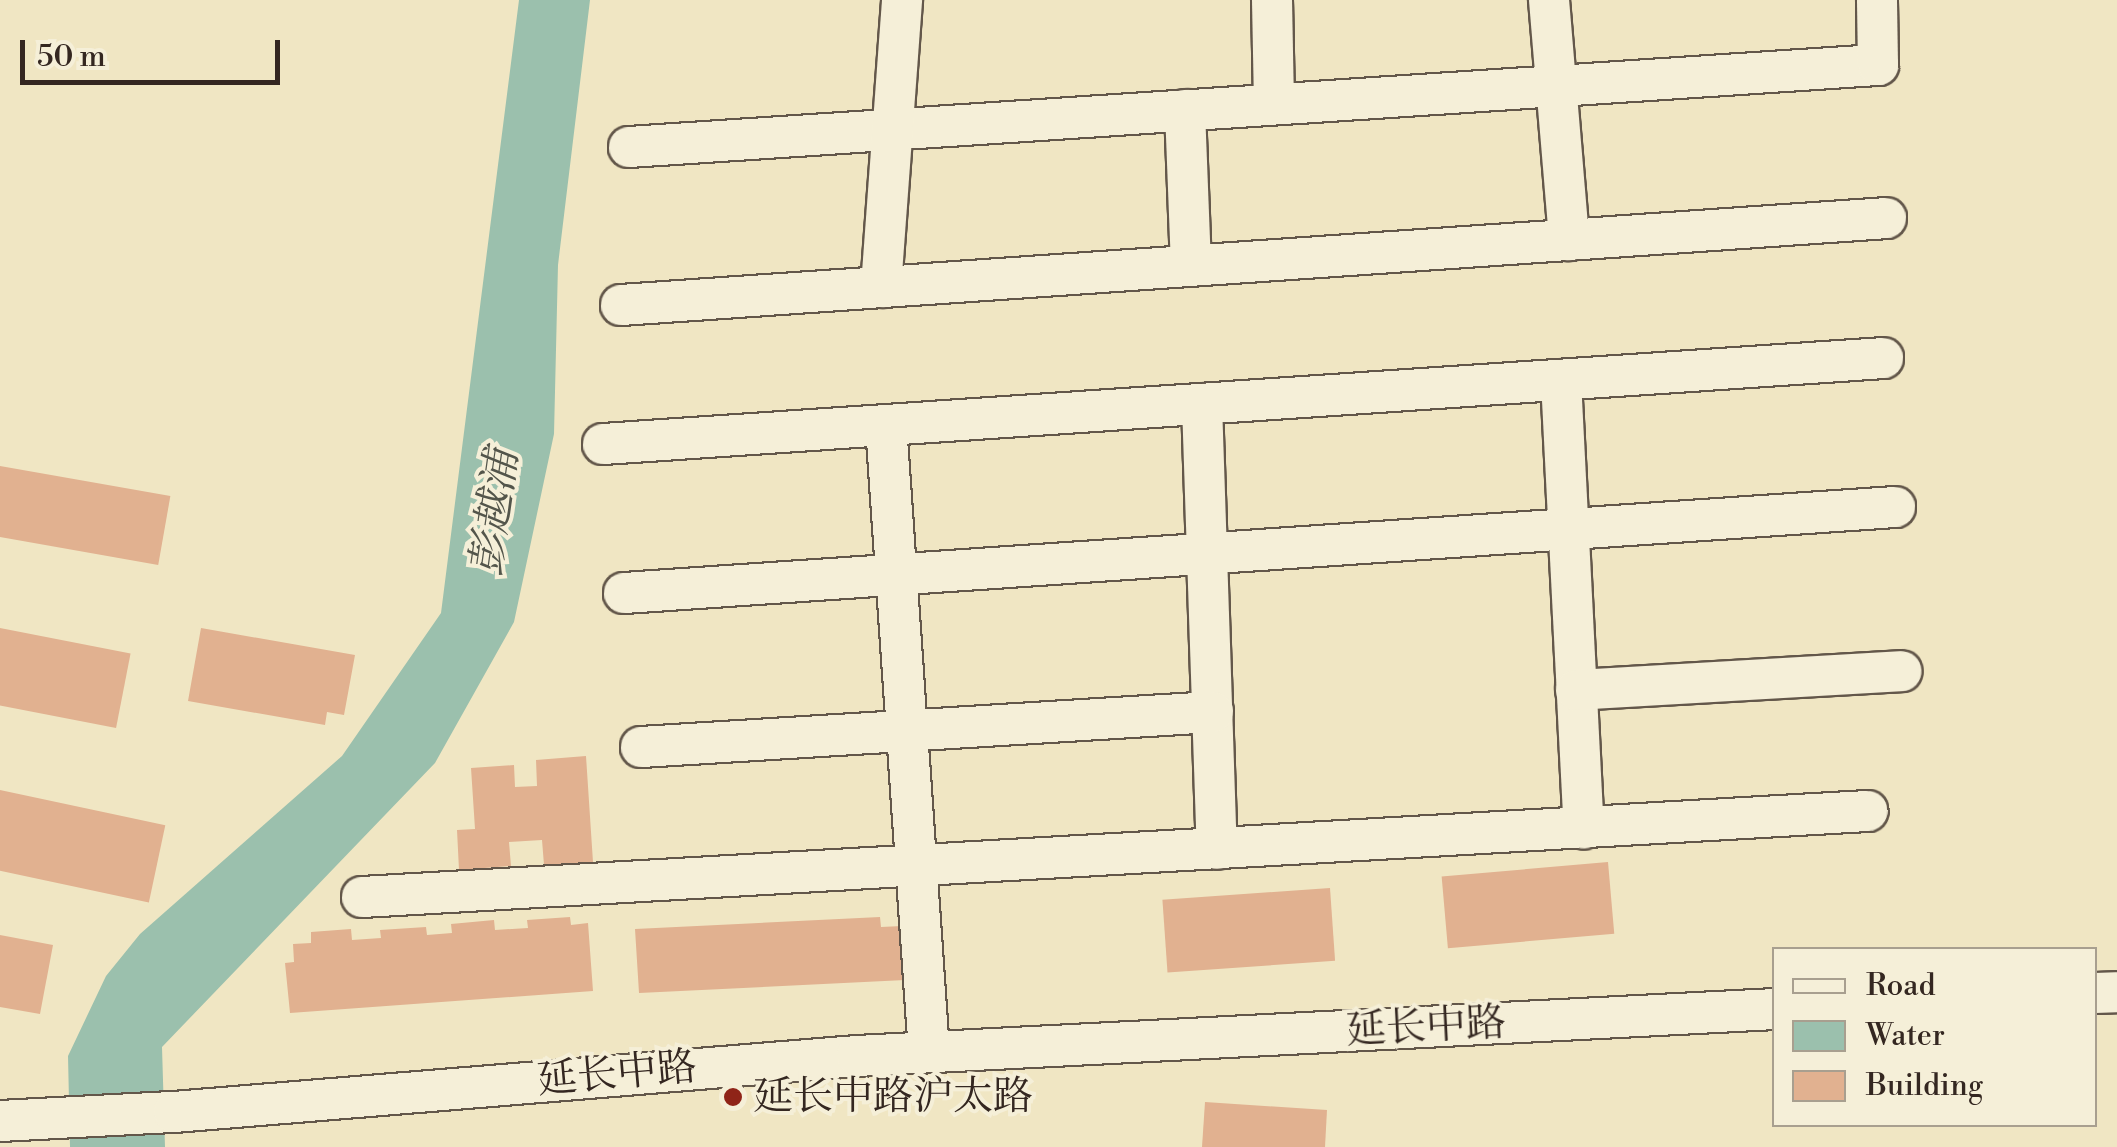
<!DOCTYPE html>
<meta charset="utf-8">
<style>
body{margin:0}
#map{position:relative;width:2117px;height:1147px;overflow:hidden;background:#f0e6c3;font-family:"Libre Bodoni","Noto Serif SC",serif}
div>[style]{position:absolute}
.water>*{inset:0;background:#9bc0ad}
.building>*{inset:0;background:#e1b190;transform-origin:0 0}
.roads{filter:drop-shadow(2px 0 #63574a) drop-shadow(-2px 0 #63574a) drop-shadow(0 2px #63574a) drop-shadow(0 -2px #63574a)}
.minor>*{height:40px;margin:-20px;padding:0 20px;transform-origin:20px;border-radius:20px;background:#f5efd8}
.dots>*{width:28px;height:28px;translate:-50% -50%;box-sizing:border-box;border:5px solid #f5efd8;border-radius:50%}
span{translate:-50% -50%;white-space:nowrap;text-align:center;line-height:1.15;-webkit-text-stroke:8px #f5efd8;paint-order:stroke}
.street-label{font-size:40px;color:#342721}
.poi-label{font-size:40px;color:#342721}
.left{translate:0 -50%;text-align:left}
.water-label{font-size:42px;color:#53554b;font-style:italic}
.legend{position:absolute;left:1772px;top:947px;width:325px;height:180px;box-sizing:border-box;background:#f5efd8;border:2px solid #a89f8f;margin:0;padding:12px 18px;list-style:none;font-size:30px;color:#342721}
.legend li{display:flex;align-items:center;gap:20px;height:50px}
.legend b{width:50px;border:2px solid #a89f8f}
.scale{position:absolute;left:20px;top:40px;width:260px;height:45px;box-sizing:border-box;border:5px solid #342721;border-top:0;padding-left:12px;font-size:30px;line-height:35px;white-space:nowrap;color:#342721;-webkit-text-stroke:8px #f5efd8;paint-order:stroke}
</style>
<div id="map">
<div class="water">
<i style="clip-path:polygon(519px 0,590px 0,558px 265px,554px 434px,514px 622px,435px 763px,162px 1047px,165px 1147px,70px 1147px,68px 1056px,106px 976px,140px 934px,342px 756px,441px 613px)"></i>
</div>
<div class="building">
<i style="left:0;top:466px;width:173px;height:70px;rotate:10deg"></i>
<i style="left:0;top:628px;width:133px;height:76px;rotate:11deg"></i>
<i style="clip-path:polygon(201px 628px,355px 655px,344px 715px,327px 712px,325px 725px,188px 701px)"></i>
<i style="clip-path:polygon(586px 756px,593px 862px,544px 865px,542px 840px,509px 842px,511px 866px,459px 870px,457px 830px,475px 829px,471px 768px,514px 765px,515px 787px,537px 786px,536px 760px)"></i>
<i style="left:0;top:790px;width:169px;height:79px;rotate:12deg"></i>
<i style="left:1608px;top:862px;width:72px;height:167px;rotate:85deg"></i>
<i style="left:1330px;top:888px;width:73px;height:168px;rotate:86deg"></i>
<i style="clip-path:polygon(570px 917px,571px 925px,588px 923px,593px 991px,290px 1013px,285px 963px,294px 962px,293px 944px,311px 943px,311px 932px,351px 929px,352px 940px,381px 938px,380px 930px,426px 927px,427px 935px,452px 933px,451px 924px,494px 920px,495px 930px,528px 928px,527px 920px)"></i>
<i style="clip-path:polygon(880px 917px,881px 927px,902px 926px,905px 980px,639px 993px,635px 929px)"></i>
<i style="clip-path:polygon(0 935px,53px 945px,40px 1014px,0 1007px)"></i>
<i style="clip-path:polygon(1205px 1102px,1327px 1110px,1325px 1147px,1202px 1147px)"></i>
</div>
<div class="roads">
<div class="minor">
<i style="left:1272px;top:0;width:104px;rotate:88.9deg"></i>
<i style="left:1549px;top:0;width:241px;rotate:85.2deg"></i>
<i style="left:1185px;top:110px;width:156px;rotate:87.8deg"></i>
<i style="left:629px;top:147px;width:1252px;rotate:-3.76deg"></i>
<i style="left:1878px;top:65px;width:65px;rotate:-90.9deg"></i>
<i style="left:881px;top:287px;width:288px;rotate:-85.8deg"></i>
<i style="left:621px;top:305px;width:1268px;rotate:-3.93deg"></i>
<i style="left:1561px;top:380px;width:449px;rotate:87.1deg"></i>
<i style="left:1202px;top:404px;width:445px;rotate:88.1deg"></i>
<i style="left:886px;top:425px;width:628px;rotate:86.08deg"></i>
<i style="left:603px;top:444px;width:1283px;rotate:-3.84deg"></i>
<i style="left:624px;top:593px;width:1274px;rotate:-3.87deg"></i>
<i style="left:1576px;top:690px;width:326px;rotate:-3.3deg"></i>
<i style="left:641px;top:747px;width:573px;rotate:-3.5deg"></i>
<i style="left:362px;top:897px;width:1508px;rotate:-3.27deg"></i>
<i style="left:2094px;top:993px;width:23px;rotate:-2deg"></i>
<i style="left:0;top:1121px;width:174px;rotate:-3deg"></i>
<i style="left:174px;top:1112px;width:685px;rotate:-4.69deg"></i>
<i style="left:857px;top:1056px;width:918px;rotate:-2.93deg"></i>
</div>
</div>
<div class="dots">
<i style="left:733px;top:1097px;background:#8f2418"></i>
</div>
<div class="street-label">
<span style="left:1426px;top:1027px;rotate:-3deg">延长中路</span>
<span style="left:617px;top:1074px;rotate:-5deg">延长中路</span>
</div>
<div class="poi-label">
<span class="left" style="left:753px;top:1097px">延长中路沪太路</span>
</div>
<div class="water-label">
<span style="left:496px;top:513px;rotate:-82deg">彭越浦</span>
</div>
<ul class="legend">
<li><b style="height:12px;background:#f5efd8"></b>Road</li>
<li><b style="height:28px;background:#9bc0ad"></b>Water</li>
<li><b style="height:28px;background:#e1b190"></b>Building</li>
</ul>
<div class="scale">50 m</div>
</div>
